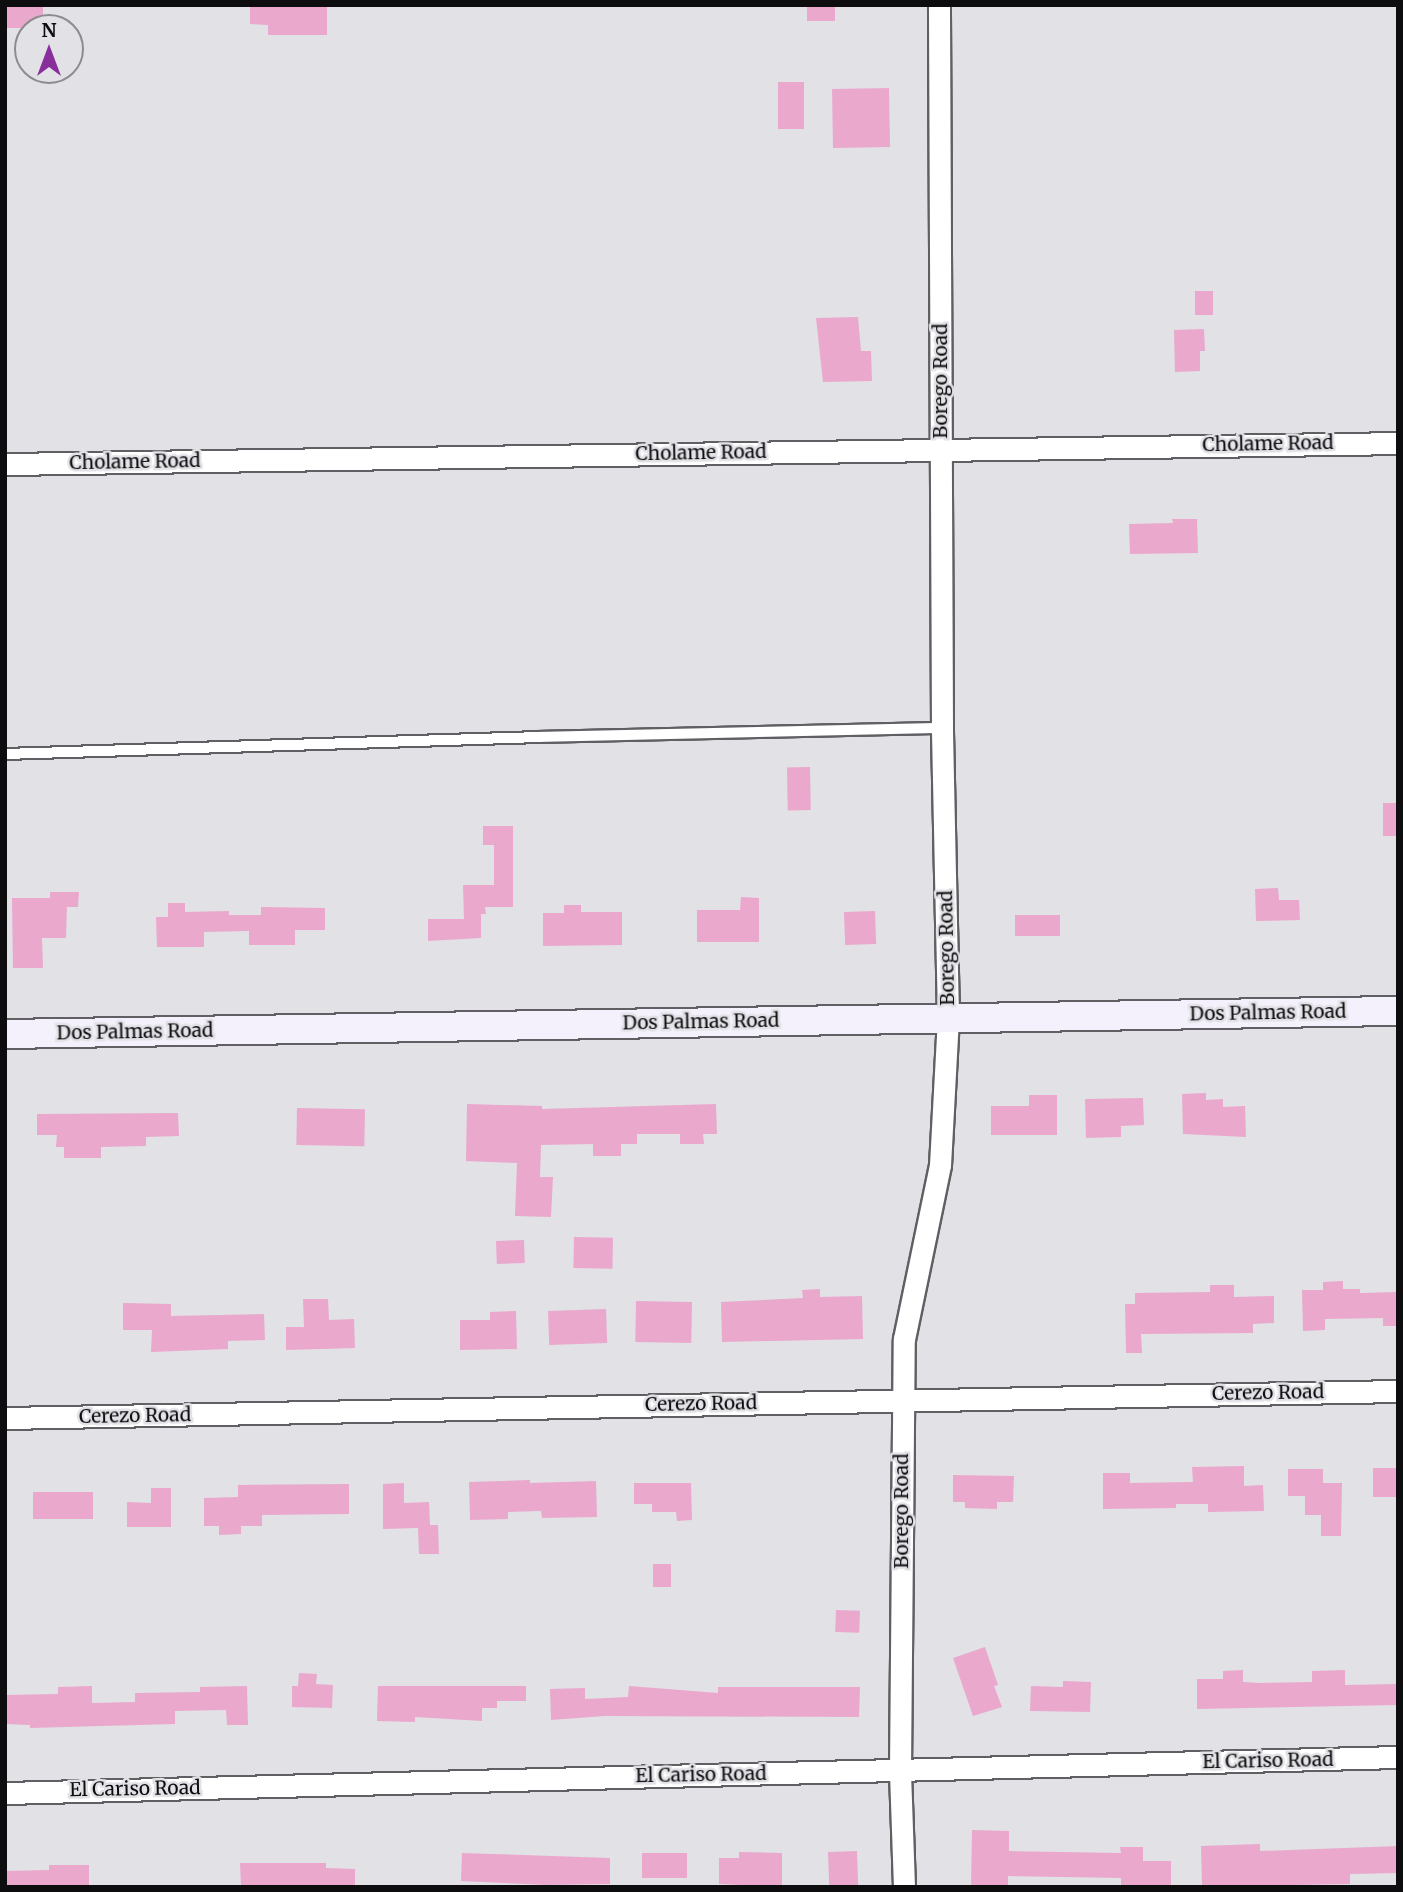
<!DOCTYPE html>
<style>
body{margin:0}
#map{position:relative;width:1403px;height:1892px;overflow:hidden;background:#e1e1e6;font-family:Merriweather,serif}
div>[style]{position:absolute}
.building>*{inset:0;background:#eaa8cd;transform-origin:0 0}
.roads{filter:drop-shadow(2px 0 #606064) drop-shadow(-2px 0 #606064) drop-shadow(0 2px #606064) drop-shadow(0 -2px #606064)}
.lane>*{height:10px;margin:-5px;padding:0 5px;transform-origin:5px;border-radius:5px;background:#fff}
.street>*{height:21px;margin:-10.5px;padding:0 10.5px;transform-origin:10.5px;border-radius:10.5px;background:#fff}
.secondary>*{height:28px;margin:-14px;padding:0 14px;transform-origin:14px;border-radius:14px;background:#f4f1fc}
span{translate:-50% -50%;white-space:nowrap;text-align:center;line-height:1.15;-webkit-text-stroke:5px #e1e1e6;paint-order:stroke}
.street-label{font-size:19px;color:#0d0d0f}
.frame{position:absolute;inset:0;border:7px solid #0d0d0f;pointer-events:none}
.north{position:absolute;left:14px;top:14px;width:70px;height:70px;box-sizing:border-box;background:#e1e1e6;border:2px solid #8c8c90;border-radius:50%;rotate:0deg;font-size:19px;font-weight:700;line-height:28px;text-align:center;color:#0d0d0f}
.north::after{content:'';display:block;margin:auto;width:24px;height:32px;background:#892f9b;clip-path:polygon(50% 0,100% 100%,50% 72%,0 100%)}
</style>
<div id="map">
<div class="building">
<i style="left:5px;top:5px;width:38px;height:23px"></i>
<i style="clip-path:polygon(250px 5px,327px 5px,327px 35px,268px 35px,268px 25px,250px 24px)"></i>
<i style="left:807px;top:5px;width:28px;height:16px"></i>
<i style="left:778px;top:82px;width:26px;height:47px"></i>
<i style="left:889px;top:88px;width:59px;height:57px;rotate:89deg"></i>
<i style="left:1195px;top:291px;width:18px;height:24px"></i>
<i style="clip-path:polygon(858px 317px,861px 351px,871px 351px,872px 381px,823px 382px,816px 318px)"></i>
<i style="clip-path:polygon(1204px 329px,1205px 351px,1200px 351px,1200px 371px,1175px 372px,1174px 330px)"></i>
<i style="clip-path:polygon(1172px 519px,1197px 519px,1198px 553px,1130px 554px,1129px 524px,1173px 523px)"></i>
<i style="left:810px;top:767px;width:43px;height:23px;rotate:89deg"></i>
<i style="left:1383px;top:803px;width:15px;height:33px"></i>
<i style="clip-path:polygon(483px 826px,513px 826px,513px 907px,485px 907px,486px 914px,481px 914px,481px 938px,428px 941px,428px 919px,464px 919px,463px 885px,494px 885px,494px 845px,483px 845px)"></i>
<i style="clip-path:polygon(1278px 888px,1279px 900px,1299px 900px,1300px 920px,1256px 921px,1255px 889px)"></i>
<i style="clip-path:polygon(50px 892px,79px 892px,78px 907px,67px 907px,66px 938px,42px 938px,43px 968px,13px 968px,12px 898px,50px 898px)"></i>
<i style="clip-path:polygon(741px 897px,759px 898px,759px 942px,697px 942px,697px 910px,740px 910px)"></i>
<i style="clip-path:polygon(168px 903px,185px 903px,185px 912px,229px 911px,229px 915px,261px 915px,261px 907px,325px 908px,325px 930px,295px 930px,295px 945px,249px 945px,249px 931px,204px 932px,204px 947px,157px 947px,156px 917px,168px 917px)"></i>
<i style="clip-path:polygon(564px 905px,581px 905px,581px 912px,622px 912px,622px 945px,543px 946px,543px 913px,564px 913px)"></i>
<i style="left:875px;top:911px;width:33px;height:31px;rotate:88deg"></i>
<i style="left:1060px;top:915px;width:21px;height:45px;rotate:90deg"></i>
<i style="clip-path:polygon(1206px 1093px,1206px 1100px,1223px 1099px,1223px 1107px,1245px 1106px,1246px 1137px,1183px 1134px,1182px 1094px)"></i>
<i style="clip-path:polygon(1029px 1095px,1057px 1095px,1057px 1135px,991px 1135px,991px 1106px,1029px 1106px)"></i>
<i style="clip-path:polygon(1143px 1098px,1144px 1125px,1121px 1126px,1121px 1137px,1086px 1138px,1085px 1099px)"></i>
<i style="clip-path:polygon(467px 1104px,542px 1106px,542px 1109px,716px 1104px,717px 1134px,703px 1134px,704px 1144px,680px 1144px,680px 1134px,637px 1134px,637px 1144px,621px 1144px,621px 1156px,593px 1156px,593px 1144px,541px 1145px,540px 1177px,553px 1177px,551px 1217px,515px 1216px,517px 1163px,466px 1161px)"></i>
<i style="left:297px;top:1108px;width:68px;height:37px;rotate:1deg"></i>
<i style="clip-path:polygon(178px 1113px,179px 1136px,146px 1137px,146px 1146px,101px 1147px,101px 1158px,64px 1158px,64px 1147px,56px 1147px,57px 1135px,37px 1135px,37px 1114px)"></i>
<i style="left:574px;top:1237px;width:39px;height:31px;rotate:1deg"></i>
<i style="left:524px;top:1240px;width:23px;height:28px;rotate:88deg"></i>
<i style="clip-path:polygon(1343px 1281px,1343px 1289px,1360px 1289px,1360px 1293px,1398px 1292px,1398px 1326px,1383px 1326px,1383px 1318px,1325px 1319px,1325px 1330px,1303px 1331px,1302px 1290px,1323px 1290px,1323px 1282px)"></i>
<i style="clip-path:polygon(1210px 1285px,1234px 1285px,1234px 1297px,1274px 1296px,1274px 1323px,1253px 1324px,1253px 1333px,1141px 1334px,1142px 1353px,1126px 1353px,1125px 1304px,1135px 1304px,1135px 1293px,1210px 1292px)"></i>
<i style="clip-path:polygon(820px 1289px,820px 1297px,862px 1296px,863px 1339px,722px 1342px,721px 1302px,803px 1298px,802px 1290px)"></i>
<i style="clip-path:polygon(303px 1299px,328px 1299px,329px 1320px,354px 1319px,355px 1348px,286px 1350px,286px 1327px,304px 1327px)"></i>
<i style="left:636px;top:1301px;width:56px;height:41px;rotate:1deg"></i>
<i style="clip-path:polygon(123px 1303px,171px 1304px,171px 1316px,264px 1314px,265px 1340px,228px 1341px,228px 1349px,151px 1352px,152px 1330px,123px 1330px)"></i>
<i style="left:606px;top:1309px;width:34px;height:58px;rotate:88deg"></i>
<i style="clip-path:polygon(516px 1311px,517px 1349px,460px 1350px,460px 1320px,490px 1320px,490px 1312px)"></i>
<i style="clip-path:polygon(1244px 1466px,1244px 1486px,1263px 1485px,1264px 1511px,1208px 1512px,1208px 1504px,1176px 1504px,1176px 1508px,1103px 1509px,1103px 1473px,1130px 1473px,1130px 1483px,1193px 1482px,1192px 1467px)"></i>
<i style="left:1398px;top:1468px;width:29px;height:25px;rotate:90deg"></i>
<i style="clip-path:polygon(1288px 1469px,1323px 1469px,1323px 1483px,1342px 1483px,1341px 1536px,1321px 1536px,1321px 1515px,1305px 1515px,1305px 1496px,1288px 1496px)"></i>
<i style="clip-path:polygon(953px 1475px,1014px 1476px,1013px 1502px,997px 1502px,997px 1509px,965px 1508px,965px 1502px,953px 1502px)"></i>
<i style="clip-path:polygon(530px 1480px,530px 1483px,596px 1481px,597px 1517px,542px 1518px,541px 1511px,508px 1512px,508px 1519px,470px 1520px,469px 1482px)"></i>
<i style="clip-path:polygon(404px 1483px,404px 1503px,429px 1502px,430px 1525px,438px 1525px,439px 1554px,419px 1554px,418px 1528px,383px 1529px,383px 1484px)"></i>
<i style="clip-path:polygon(634px 1483px,691px 1483px,692px 1520px,677px 1521px,676px 1512px,652px 1512px,652px 1504px,634px 1504px)"></i>
<i style="clip-path:polygon(349px 1484px,349px 1514px,262px 1515px,262px 1526px,241px 1526px,241px 1534px,219px 1535px,219px 1526px,204px 1526px,204px 1498px,238px 1497px,238px 1485px)"></i>
<i style="clip-path:polygon(151px 1488px,171px 1488px,171px 1527px,127px 1527px,127px 1502px,151px 1503px)"></i>
<i style="left:93px;top:1492px;width:27px;height:60px;rotate:90deg"></i>
<i style="left:653px;top:1564px;width:18px;height:23px"></i>
<i style="left:836px;top:1610px;width:24px;height:22px;rotate:2deg"></i>
<i style="clip-path:polygon(985px 1647px,998px 1685px,994px 1686px,1002px 1707px,973px 1716px,953px 1658px)"></i>
<i style="clip-path:polygon(1243px 1670px,1243px 1682px,1261px 1683px,1312px 1682px,1312px 1671px,1345px 1670px,1345px 1685px,1398px 1684px,1398px 1705px,1197px 1709px,1197px 1679px,1223px 1679px,1223px 1671px)"></i>
<i style="clip-path:polygon(299px 1673px,317px 1674px,316px 1684px,333px 1685px,332px 1708px,292px 1707px,292px 1686px,298px 1686px)"></i>
<i style="clip-path:polygon(1063px 1681px,1091px 1682px,1090px 1712px,1030px 1711px,1031px 1686px,1063px 1687px)"></i>
<i style="clip-path:polygon(92px 1686px,92px 1703px,135px 1702px,135px 1693px,200px 1692px,200px 1687px,247px 1686px,248px 1725px,227px 1725px,226px 1710px,175px 1711px,175px 1724px,30px 1728px,30px 1725px,5px 1724px,5px 1695px,58px 1694px,58px 1687px)"></i>
<i style="clip-path:polygon(378px 1686px,526px 1686px,526px 1701px,497px 1701px,497px 1708px,482px 1708px,482px 1721px,415px 1717px,415px 1722px,377px 1721px)"></i>
<i style="clip-path:polygon(629px 1686px,718px 1693px,718px 1687px,860px 1687px,859px 1717px,604px 1716px,551px 1720px,550px 1689px,585px 1688px,585px 1699px,628px 1697px)"></i>
<i style="clip-path:polygon(972px 1830px,1009px 1831px,1009px 1851px,1121px 1853px,1120px 1847px,1143px 1847px,1143px 1861px,1171px 1861px,1171px 1887px,1121px 1887px,1121px 1878px,1008px 1876px,1008px 1887px,971px 1887px)"></i>
<i style="clip-path:polygon(1260px 1844px,1260px 1851px,1398px 1846px,1398px 1873px,1350px 1874px,1350px 1884px,1202px 1887px,1201px 1846px)"></i>
<i style="left:857px;top:1851px;width:36px;height:29px;rotate:88deg"></i>
<i style="clip-path:polygon(739px 1852px,782px 1853px,782px 1887px,719px 1884px,719px 1858px,739px 1858px)"></i>
<i style="clip-path:polygon(462px 1853px,610px 1858px,610px 1884px,547px 1885px,461px 1881px)"></i>
<i style="left:642px;top:1853px;width:45px;height:25px"></i>
<i style="clip-path:polygon(240px 1863px,326px 1863px,326px 1868px,355px 1869px,355px 1887px,241px 1887px)"></i>
<i style="clip-path:polygon(49px 1865px,89px 1865px,89px 1887px,5px 1887px,5px 1871px,49px 1870px)"></i>
</div>
<div class="roads">
<div class="lane">
<i style="left:5px;top:754px;width:536px;rotate:-1.82deg"></i>
<i style="left:541px;top:737px;width:401px;rotate:-1.3deg"></i>
</div>
<div class="street">
<i style="left:5px;top:464px;width:1393px;rotate:-0.86deg"></i>
<i style="left:5px;top:1418px;width:1393px;rotate:-1.11deg"></i>
<i style="left:5px;top:1793px;width:1393px;rotate:-1.48deg"></i>
<i style="left:904px;top:1887px;width:117px;rotate:-92deg"></i>
<i style="left:900px;top:1770px;width:431px;rotate:-89.5deg"></i>
<i style="left:904px;top:1339px;width:178px;rotate:-78.3deg"></i>
<i style="left:940px;top:1165px;width:147px;rotate:-86.9deg"></i>
<i style="left:948px;top:1018px;width:290px;rotate:-91.2deg"></i>
<i style="left:942px;top:728px;width:723px;rotate:-90.24deg"></i>
</div>
<div class="secondary">
<i style="left:5px;top:1034px;width:1393px;rotate:-0.95deg"></i>
</div>
</div>
<div class="street-label">
<span style="left:941px;top:381px;rotate:-90deg">Borego Road</span>
<span style="left:1268px;top:444px;rotate:-1deg">Cholame Road</span>
<span style="left:701px;top:453px;rotate:-1deg">Cholame Road</span>
<span style="left:135px;top:462px;rotate:-1deg">Cholame Road</span>
<span style="left:947px;top:948px;rotate:-91deg">Borego Road</span>
<span style="left:1268px;top:1013px;rotate:-1deg">Dos Palmas Road</span>
<span style="left:701px;top:1022px;rotate:-1deg">Dos Palmas Road</span>
<span style="left:135px;top:1032px;rotate:-1deg">Dos Palmas Road</span>
<span style="left:1268px;top:1393px;rotate:-1deg">Cerezo Road</span>
<span style="left:701px;top:1404px;rotate:-1deg">Cerezo Road</span>
<span style="left:135px;top:1416px;rotate:-1deg">Cerezo Road</span>
<span style="left:902px;top:1511px;rotate:-90deg">Borego Road</span>
<span style="left:1268px;top:1761px;rotate:-1deg">El Cariso Road</span>
<span style="left:701px;top:1775px;rotate:-1deg">El Cariso Road</span>
<span style="left:135px;top:1789px;rotate:-1deg">El Cariso Road</span>
</div>
<div class="frame"></div>
<div class="north">N</div>
</div>
